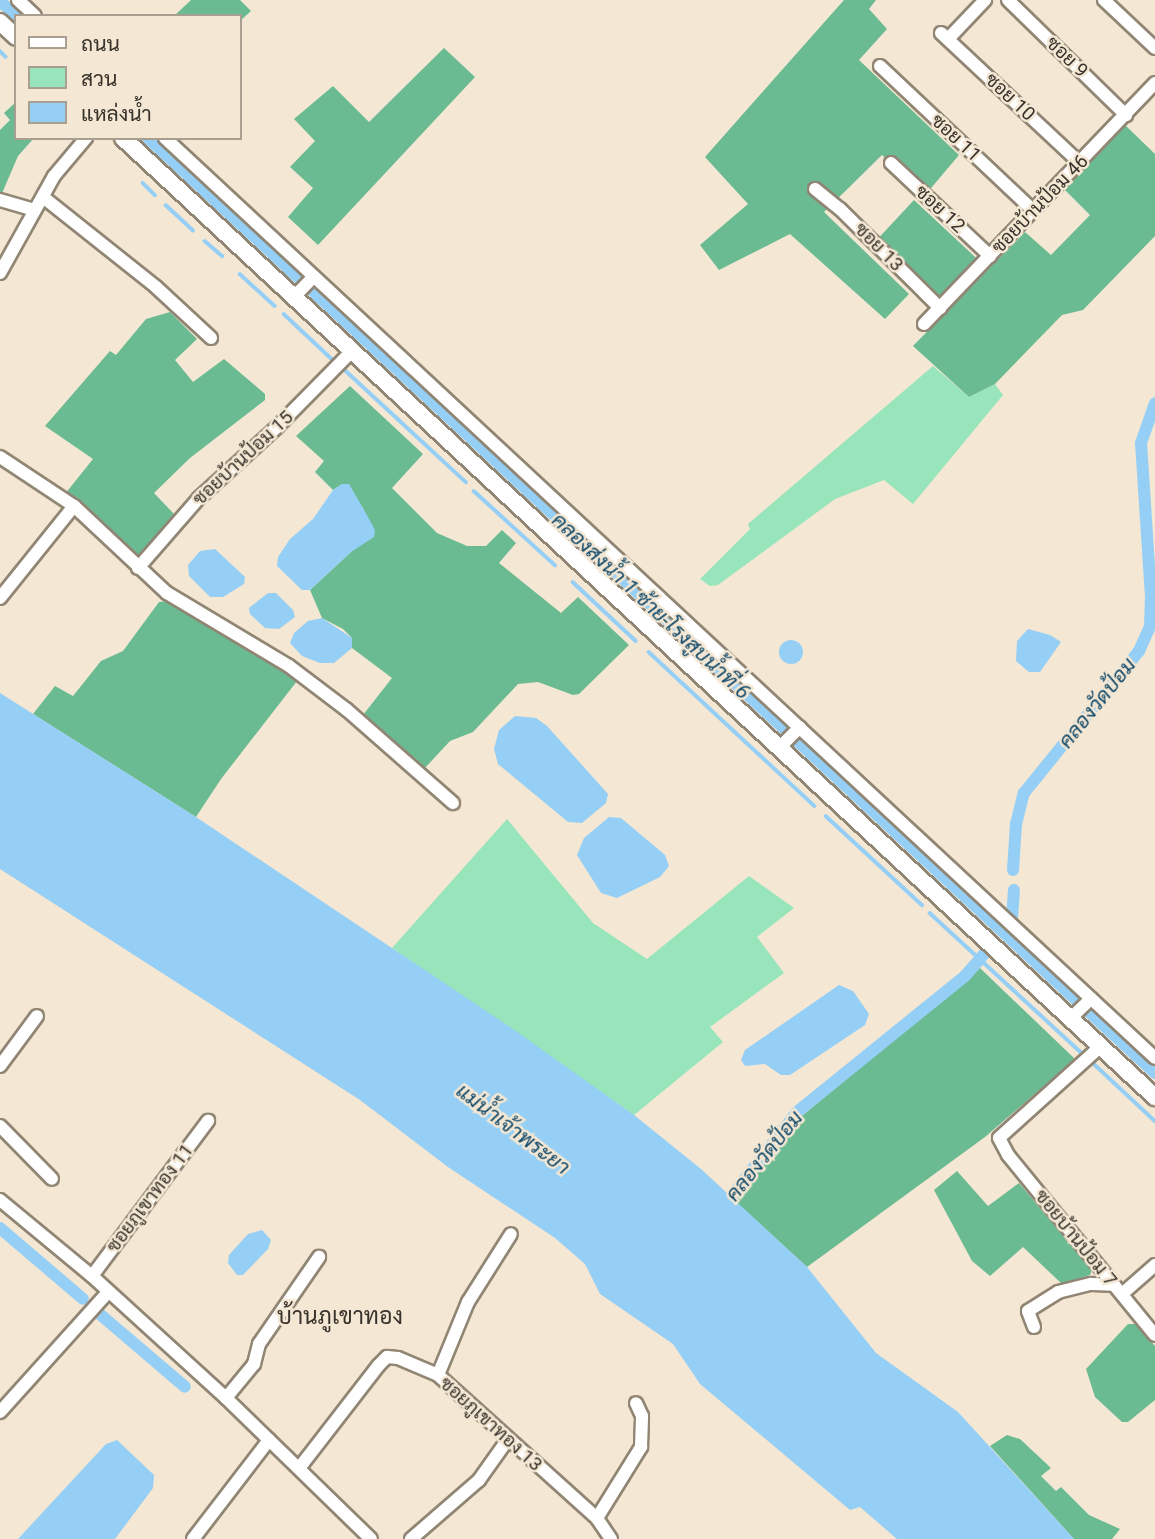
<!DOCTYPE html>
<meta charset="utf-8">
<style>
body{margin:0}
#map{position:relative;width:1155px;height:1539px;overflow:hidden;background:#f4e7d3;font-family:Roboto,Sarabun,sans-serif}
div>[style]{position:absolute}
.green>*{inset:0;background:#98e5bc}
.forest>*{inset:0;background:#6abb92;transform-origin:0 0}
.water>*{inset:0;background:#95cff6}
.round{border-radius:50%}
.stream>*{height:3.5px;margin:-1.75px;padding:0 1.75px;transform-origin:1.75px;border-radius:1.75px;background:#95cff6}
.canal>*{height:12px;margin:-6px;padding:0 6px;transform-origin:6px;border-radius:6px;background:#95cff6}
.roads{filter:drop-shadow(2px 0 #918674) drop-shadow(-2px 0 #918674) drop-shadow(0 2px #918674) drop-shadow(0 -2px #918674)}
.minor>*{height:12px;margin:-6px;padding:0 6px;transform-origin:6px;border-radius:6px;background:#fff}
.major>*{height:16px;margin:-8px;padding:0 8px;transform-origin:8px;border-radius:8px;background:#fff}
span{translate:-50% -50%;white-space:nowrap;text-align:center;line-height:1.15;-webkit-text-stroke:5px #f4e7d3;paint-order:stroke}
.street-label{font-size:19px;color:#38332c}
.water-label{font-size:21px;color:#10496a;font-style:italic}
.quarter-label{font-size:23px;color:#38332c}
.legend{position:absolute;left:14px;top:14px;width:228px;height:126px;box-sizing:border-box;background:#f4e7d3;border:2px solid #a99f90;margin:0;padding:9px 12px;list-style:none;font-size:21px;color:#38332c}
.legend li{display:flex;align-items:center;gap:14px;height:35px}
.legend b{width:35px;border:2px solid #a99f90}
</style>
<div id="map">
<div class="green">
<i style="clip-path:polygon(933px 366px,969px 397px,995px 384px,1003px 395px,913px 504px,884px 480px,835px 499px,718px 585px,710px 586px,700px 579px,750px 529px,748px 524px)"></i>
<i style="clip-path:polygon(507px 819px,593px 923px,647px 959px,749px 876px,794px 908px,757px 937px,784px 973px,710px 1027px,723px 1042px,634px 1115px,392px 948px)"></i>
</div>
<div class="forest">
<i style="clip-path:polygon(191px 0,240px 0,251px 11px,240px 21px,240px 16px,174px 16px)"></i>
<i style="clip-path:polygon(844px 0,876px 0,869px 9px,887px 29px,859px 60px,959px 155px,926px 194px,882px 155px,824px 212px,909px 294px,885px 319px,790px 234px,719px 270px,700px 245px,748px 204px,705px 157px)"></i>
<i style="clip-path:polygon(444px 48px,475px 77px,318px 245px,288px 217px,313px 188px,290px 167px,315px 141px,294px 119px,333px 86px,369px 122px)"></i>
<i style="clip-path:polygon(16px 102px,16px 138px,34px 138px,18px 156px,0 198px,0 130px,10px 120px,4px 113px)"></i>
<i style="clip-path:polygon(1125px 125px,1155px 154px,1155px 236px,1083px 310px,1062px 315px,995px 384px,969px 397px,913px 346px,1025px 232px,1051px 255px,1090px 215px,1064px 189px)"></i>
<i style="left:914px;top:200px;width:89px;height:54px;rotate:43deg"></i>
<i style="clip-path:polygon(170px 312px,197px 339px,175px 360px,193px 382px,224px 359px,265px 394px,265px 400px,190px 458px,154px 493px,175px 515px,135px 559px,65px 494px,93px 459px,45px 426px,110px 351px,116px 355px,146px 319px)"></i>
<i style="clip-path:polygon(350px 386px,423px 454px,392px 488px,437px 533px,467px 546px,486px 546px,502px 530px,516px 543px,499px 563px,561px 613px,578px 597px,629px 645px,579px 694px,573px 695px,538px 682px,518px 684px,473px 732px,450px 741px,424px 769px,363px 715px,392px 678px,352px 648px,352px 638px,343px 629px,322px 618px,310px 590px,351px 552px,370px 525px,363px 508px,342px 484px,333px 490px,315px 472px,324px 461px,296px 436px)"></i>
<i style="clip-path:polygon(167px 601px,220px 629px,297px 681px,221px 779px,196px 817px,33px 714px,55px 686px,73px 696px,101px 661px,123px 651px,159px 602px)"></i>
<i style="clip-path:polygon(980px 968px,1075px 1059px,985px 1137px,807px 1267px,735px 1201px,802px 1116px)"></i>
<i style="clip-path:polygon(957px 1171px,988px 1206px,1019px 1183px,1092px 1270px,1090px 1275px,1062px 1284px,1023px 1247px,990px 1276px,972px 1261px,934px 1190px)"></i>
<i style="clip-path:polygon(1128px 1324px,1136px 1324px,1155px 1346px,1155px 1400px,1128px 1422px,1122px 1422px,1095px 1397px,1086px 1369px)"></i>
<i style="clip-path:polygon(1007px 1435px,1020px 1439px,1051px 1468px,1041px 1476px,1056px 1491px,1061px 1487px,1089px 1515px,1120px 1529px,1112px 1539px,1074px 1539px,990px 1446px)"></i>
</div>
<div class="water">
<i style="clip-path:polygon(342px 484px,349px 484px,363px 508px,375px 530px,374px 537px,351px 552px,310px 590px,302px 590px,277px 566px,278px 557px,290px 539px,313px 519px,333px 490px)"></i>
<i style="clip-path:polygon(215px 549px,245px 577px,244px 584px,223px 597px,210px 597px,189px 576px,188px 565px,200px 551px)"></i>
<i style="clip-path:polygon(268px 593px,276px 593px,293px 610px,295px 617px,279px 629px,265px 628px,250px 614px,249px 608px)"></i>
<i style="clip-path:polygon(322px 618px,352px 638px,352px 648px,334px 663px,320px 663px,302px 656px,290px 643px,294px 633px,308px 621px)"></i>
<i style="clip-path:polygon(1028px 629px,1050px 635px,1061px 642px,1040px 672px,1029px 672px,1016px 661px,1017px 641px)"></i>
<i class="round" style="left:779px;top:640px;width:24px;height:24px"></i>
<i style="clip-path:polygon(0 693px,196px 817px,513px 1029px,634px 1115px,701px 1169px,807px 1267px,876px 1353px,958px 1412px,1074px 1539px,897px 1539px,860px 1507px,850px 1510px,700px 1384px,673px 1344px,600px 1294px,585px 1264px,555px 1238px,448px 1167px,360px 1100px,0 869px)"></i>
<i style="clip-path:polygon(515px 716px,536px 718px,547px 726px,608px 794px,606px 803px,582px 823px,568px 822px,498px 764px,494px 749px,499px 730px)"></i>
<i style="clip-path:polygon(609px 817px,621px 818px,665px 855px,669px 866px,660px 877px,617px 898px,601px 893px,577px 855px,584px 838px)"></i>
<i style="clip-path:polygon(839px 985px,853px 991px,869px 1014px,865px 1025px,790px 1075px,781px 1075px,765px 1064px,745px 1066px,741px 1060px,745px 1050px)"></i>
<i style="clip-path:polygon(262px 1230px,271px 1240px,268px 1249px,243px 1275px,237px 1275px,228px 1263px,229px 1255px,248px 1234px)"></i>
<i style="clip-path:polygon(117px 1440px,154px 1475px,153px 1488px,115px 1539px,18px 1539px,106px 1444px)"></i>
</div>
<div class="stream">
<i style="left:0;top:51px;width:8px;rotate:45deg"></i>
<i style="left:143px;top:183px;width:17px;rotate:45deg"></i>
<i style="left:166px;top:205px;width:37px;rotate:43deg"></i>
<i style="left:205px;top:241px;width:23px;rotate:41deg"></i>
<i style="left:240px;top:274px;width:47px;rotate:42.4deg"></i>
<i style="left:284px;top:314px;width:69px;rotate:43.2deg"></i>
<i style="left:345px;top:370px;width:165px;rotate:42.8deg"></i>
<i style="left:474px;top:491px;width:110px;rotate:42.4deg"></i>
<i style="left:573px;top:582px;width:86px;rotate:43.1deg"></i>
<i style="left:649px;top:652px;width:226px;rotate:42.9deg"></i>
<i style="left:826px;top:816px;width:131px;rotate:42.8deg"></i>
<i style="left:930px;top:913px;width:208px;rotate:42.7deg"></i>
<i style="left:1092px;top:1062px;width:86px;rotate:43.1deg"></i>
</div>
<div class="canal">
<i style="left:0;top:1px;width:22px;rotate:43deg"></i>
<i style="left:148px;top:138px;width:1374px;rotate:42.88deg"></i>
<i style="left:1013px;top:870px;width:46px;rotate:-86.3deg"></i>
<i style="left:1016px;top:824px;width:32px;rotate:-76deg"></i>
<i style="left:1024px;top:793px;width:183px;rotate:-51deg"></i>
<i style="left:1139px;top:651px;width:27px;rotate:-66deg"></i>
<i style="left:1150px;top:626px;width:29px;rotate:-88deg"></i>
<i style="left:1151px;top:597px;width:154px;rotate:-93.7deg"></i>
<i style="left:1141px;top:443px;width:42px;rotate:-70.7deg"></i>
<i style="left:1012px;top:918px;width:28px;rotate:-86deg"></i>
<i style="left:722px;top:1208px;width:122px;rotate:-52deg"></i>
<i style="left:797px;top:1112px;width:216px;rotate:-39deg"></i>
<i style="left:965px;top:976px;width:28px;rotate:-49deg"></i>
<i style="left:0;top:1228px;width:109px;rotate:40.5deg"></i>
<i style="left:95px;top:1310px;width:118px;rotate:40.5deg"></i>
</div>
<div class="roads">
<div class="minor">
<i style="left:18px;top:0;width:23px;rotate:43deg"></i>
<i style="left:1008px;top:0;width:165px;rotate:44.3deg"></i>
<i style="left:1104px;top:0;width:70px;rotate:43.3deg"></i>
<i style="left:941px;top:33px;width:189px;rotate:43.1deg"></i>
<i style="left:948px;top:39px;width:54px;rotate:-46.5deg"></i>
<i style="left:880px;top:66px;width:210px;rotate:43.3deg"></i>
<i style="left:165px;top:138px;width:1351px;rotate:42.9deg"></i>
<i style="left:891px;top:163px;width:136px;rotate:43.2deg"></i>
<i style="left:815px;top:189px;width:32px;rotate:39deg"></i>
<i style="left:840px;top:209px;width:141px;rotate:44.7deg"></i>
<i style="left:43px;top:197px;width:144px;rotate:38.5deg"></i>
<i style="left:156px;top:287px;width:75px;rotate:42.8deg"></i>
<i style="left:0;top:200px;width:36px;rotate:16deg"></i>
<i style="left:0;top:273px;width:111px;rotate:-60.9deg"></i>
<i style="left:54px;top:176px;width:50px;rotate:-49.9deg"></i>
<i style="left:294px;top:297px;width:28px;rotate:-46deg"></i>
<i style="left:924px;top:324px;width:334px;rotate:-46.2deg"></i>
<i style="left:0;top:457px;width:89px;rotate:33.5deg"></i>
<i style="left:74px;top:506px;width:127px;rotate:43.1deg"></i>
<i style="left:167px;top:593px;width:142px;rotate:30.9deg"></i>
<i style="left:289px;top:666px;width:73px;rotate:37.2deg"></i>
<i style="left:347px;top:710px;width:141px;rotate:41.3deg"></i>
<i style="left:138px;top:568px;width:93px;rotate:-48.9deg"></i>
<i style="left:199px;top:498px;width:107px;rotate:-42.3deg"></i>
<i style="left:278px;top:426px;width:105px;rotate:-45.4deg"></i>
<i style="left:0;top:598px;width:118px;rotate:-51.2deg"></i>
<i style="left:780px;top:747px;width:28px;rotate:-45deg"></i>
<i style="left:1071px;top:1018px;width:28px;rotate:-44deg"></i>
<i style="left:1101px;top:1046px;width:137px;rotate:138deg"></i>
<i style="left:999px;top:1138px;width:19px;rotate:62deg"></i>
<i style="left:1008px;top:1155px;width:232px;rotate:50.8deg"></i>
<i style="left:0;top:1066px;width:62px;rotate:-53.5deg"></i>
<i style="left:0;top:1126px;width:74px;rotate:45.5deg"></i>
<i style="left:0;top:1200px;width:119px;rotate:39.6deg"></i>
<i style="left:92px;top:1276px;width:181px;rotate:42.3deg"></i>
<i style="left:226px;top:1398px;width:202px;rotate:44.2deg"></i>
<i style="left:92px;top:1276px;width:194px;rotate:-53.2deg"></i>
<i style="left:1122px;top:1294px;width:44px;rotate:-41.3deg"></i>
<i style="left:1034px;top:1327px;width:17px;rotate:-111deg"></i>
<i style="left:1028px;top:1311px;width:36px;rotate:-32deg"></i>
<i style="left:1058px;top:1292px;width:34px;rotate:-14deg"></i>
<i style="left:1091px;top:1284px;width:23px;rotate:2deg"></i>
<i style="left:438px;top:1375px;width:79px;rotate:-67.7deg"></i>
<i style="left:468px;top:1302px;width:80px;rotate:-57.7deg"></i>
<i style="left:226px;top:1398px;width:44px;rotate:-50.5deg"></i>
<i style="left:254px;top:1364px;width:21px;rotate:-76deg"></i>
<i style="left:259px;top:1344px;width:106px;rotate:-55.4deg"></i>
<i style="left:0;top:1412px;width:161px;rotate:-48deg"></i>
<i style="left:300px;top:1467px;width:128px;rotate:-52.3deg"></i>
<i style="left:378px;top:1366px;width:13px;rotate:-45deg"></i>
<i style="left:387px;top:1357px;width:11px;rotate:5deg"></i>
<i style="left:398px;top:1358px;width:43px;rotate:23deg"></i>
<i style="left:438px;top:1375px;width:214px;rotate:42deg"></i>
<i style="left:193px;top:1539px;width:125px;rotate:-52.5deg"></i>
<i style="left:411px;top:1539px;width:90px;rotate:-40.9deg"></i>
<i style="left:479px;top:1480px;width:50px;rotate:-54.7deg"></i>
<i style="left:611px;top:1539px;width:25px;rotate:-124deg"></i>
<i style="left:597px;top:1518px;width:84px;rotate:-58.2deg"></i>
<i style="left:641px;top:1447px;width:31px;rotate:-88deg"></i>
<i style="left:642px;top:1416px;width:14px;rotate:-115deg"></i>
</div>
<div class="major">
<i style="left:0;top:22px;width:22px;rotate:43deg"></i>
<i style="left:123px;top:138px;width:1409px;rotate:42.9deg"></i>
</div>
</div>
<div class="street-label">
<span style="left:1067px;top:57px;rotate:44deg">ซอย 9</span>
<span style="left:1010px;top:97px;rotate:43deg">ซอย 10</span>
<span style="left:956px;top:138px;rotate:43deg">ซอย 11</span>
<span style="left:1040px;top:204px;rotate:-46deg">ซอยบ้านป้อม 46</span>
<span style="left:940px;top:209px;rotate:43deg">ซอย 12</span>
<span style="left:879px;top:247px;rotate:45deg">ซอย 13</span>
<span style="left:243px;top:458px;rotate:-43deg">ซอยบ้านป้อม 15</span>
<span style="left:150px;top:1198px;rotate:-53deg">ซอยภูเขาทอง 11</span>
<span style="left:1076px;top:1238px;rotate:51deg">ซอยบ้านป้อม 7</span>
<span style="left:491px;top:1424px;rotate:42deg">ซอยภูเขาทอง 13</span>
</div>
<div class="water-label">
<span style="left:651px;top:606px;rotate:43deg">คลองส่งน้ำ 1 ซ้าย-โรงสูบน้ำที่ 6</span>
<span style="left:1097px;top:703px;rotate:-51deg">คลองวัดป้อม</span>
<span style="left:513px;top:1129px;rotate:37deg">แม่น้ำเจ้าพระยา</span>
<span style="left:764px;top:1156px;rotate:-51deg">คลองวัดป้อม</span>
</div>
<div class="quarter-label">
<span style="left:340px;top:1317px">บ้านภูเขาทอง</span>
</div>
<ul class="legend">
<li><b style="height:9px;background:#fff"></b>ถนน</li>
<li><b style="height:19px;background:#98e5bc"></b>สวน</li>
<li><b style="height:19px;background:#95cff6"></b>แหล่งน้ำ</li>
</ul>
</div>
